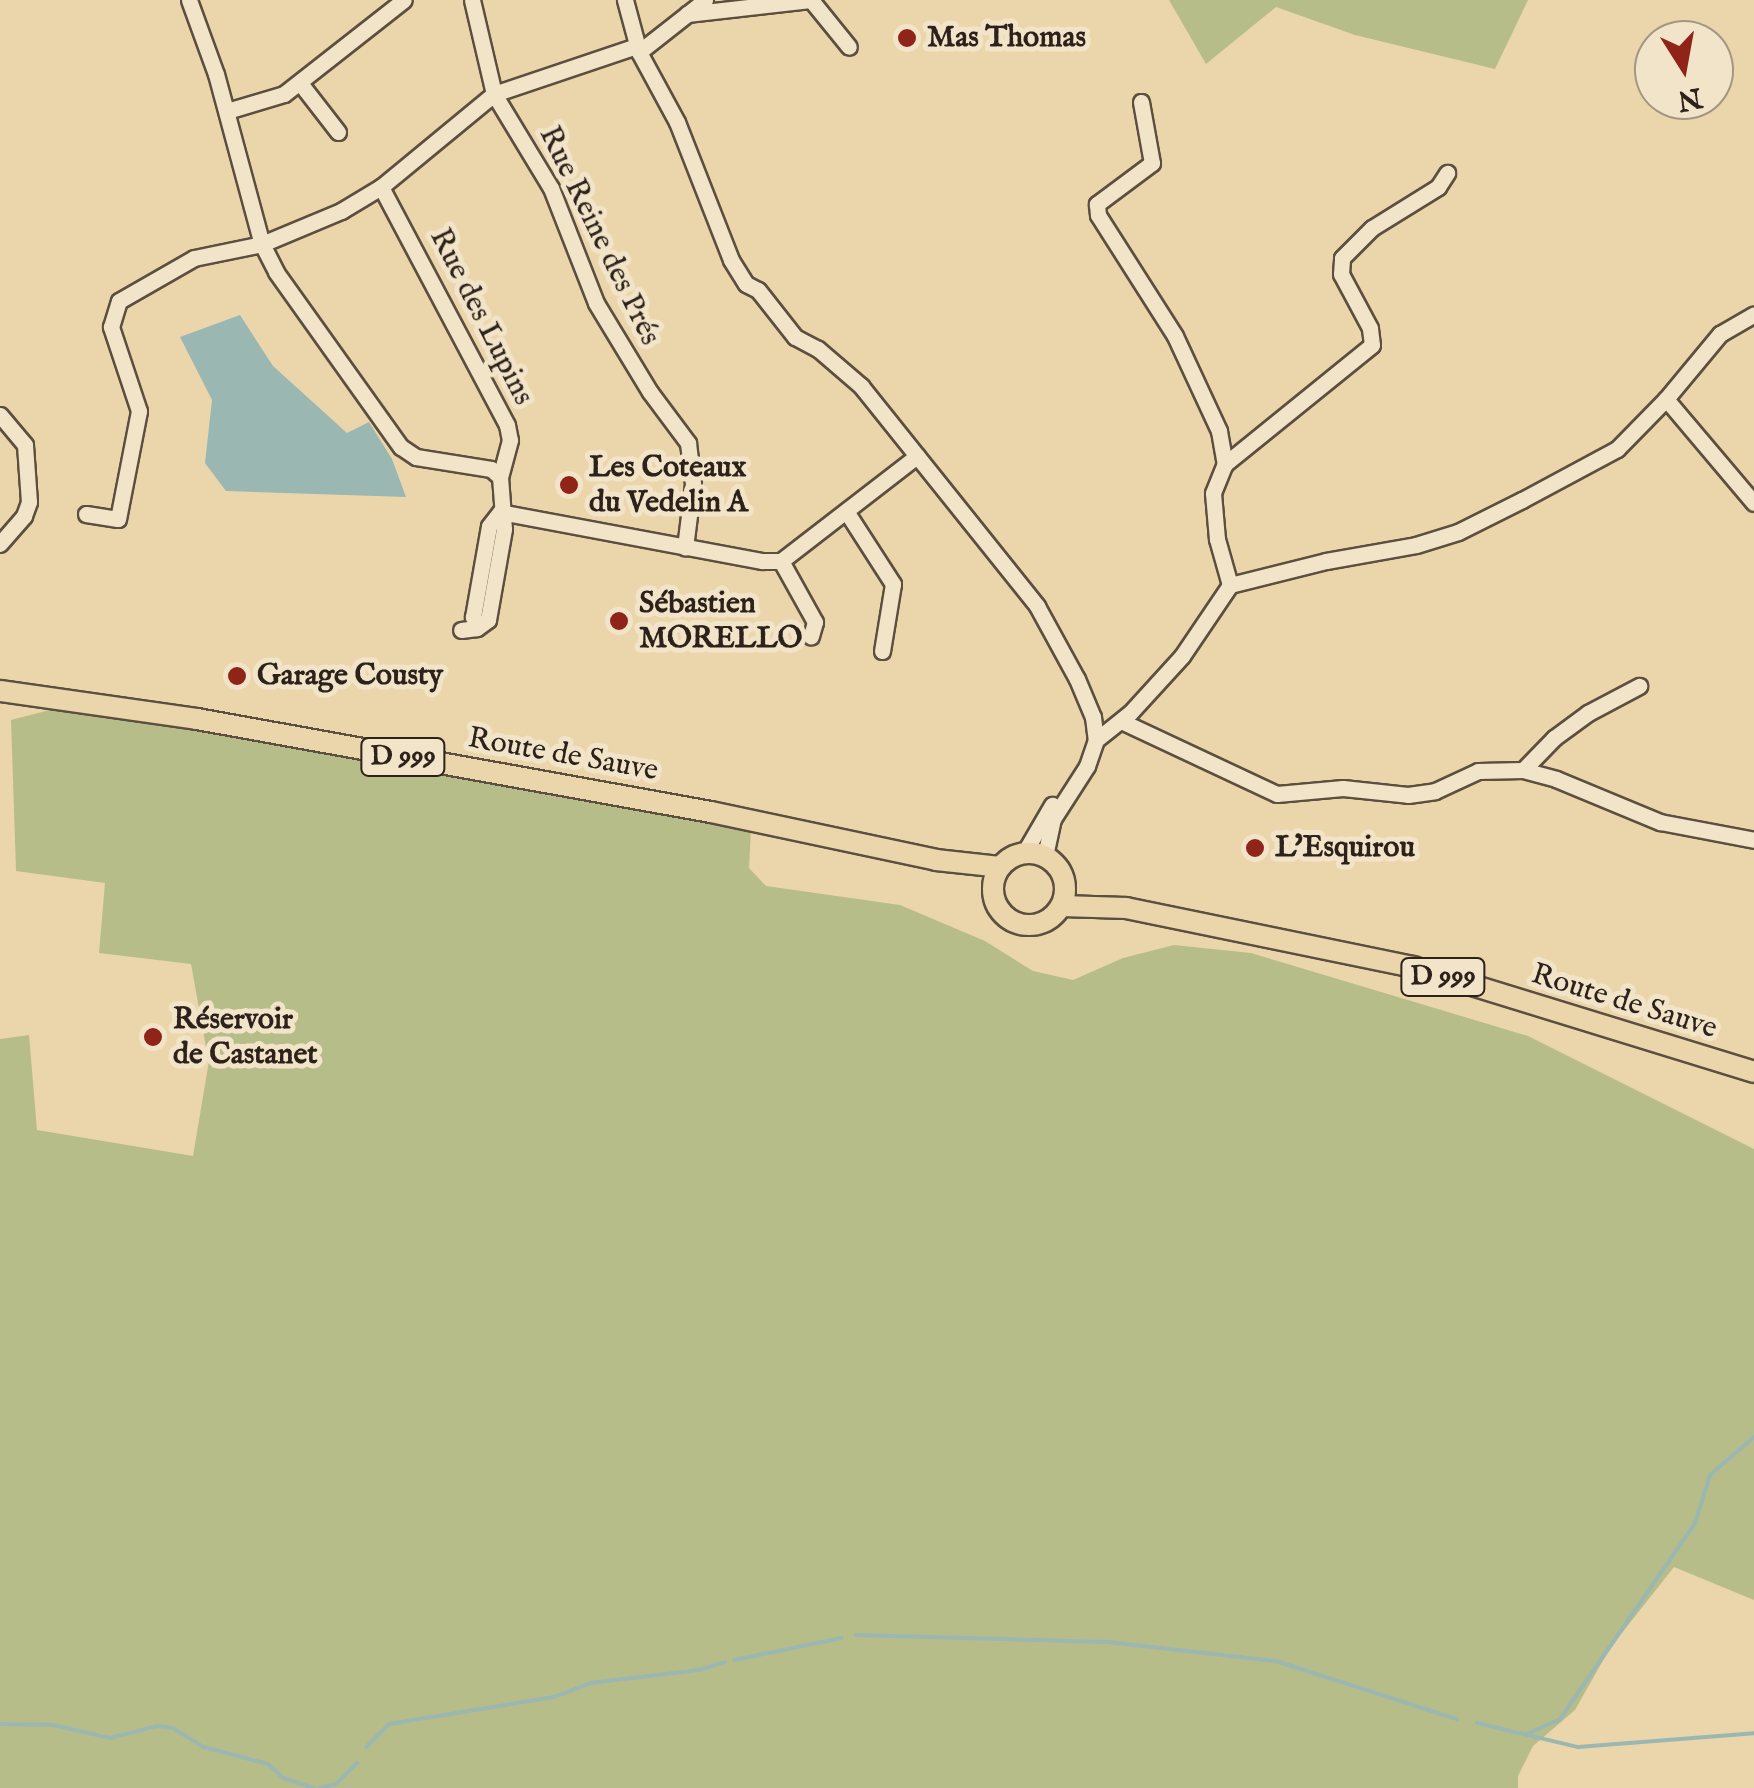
<!DOCTYPE html>
<meta charset="utf-8">
<style>
body{margin:0}
#map{position:relative;width:1754px;height:1788px;overflow:hidden;background:#ebd5ab;font-family:"IM FELL English",serif}
div>[style]{position:absolute}
.green>*{inset:0;background:#b7bd89}
.water>*{inset:0;background:#9bb7b2}
.stream>*{height:4px;margin:-2px;padding:0 2px;transform-origin:2px;border-radius:2px;background:#9bb7b2}
.roads{filter:drop-shadow(2px 0 #5c4f3f) drop-shadow(-2px 0 #5c4f3f) drop-shadow(0 2px #5c4f3f) drop-shadow(0 -2px #5c4f3f)}
.minor>*{height:15px;margin:-7.5px;padding:0 7.5px;transform-origin:7.5px;border-radius:7.5px;background:#f2e4c8}
.major>*{height:20px;margin:-10px;padding:0 10px;transform-origin:10px;border-radius:10px;background:#ebd5ab}
.major>.ring{margin:-10px;padding:0;box-sizing:content-box;background:none;border:20px solid #ebd5ab;border-radius:50%}
.dots>*{width:28px;height:28px;translate:-50% -50%;box-sizing:border-box;border:5px solid #f2e4c8;border-radius:50%}
span{translate:-50% -50%;white-space:nowrap;text-align:center;line-height:1.15;-webkit-text-stroke:10px #f2e4c8;paint-order:stroke}
.shield-label span{padding:2px 8px;background:#f2e4c8;border:2px solid;border-radius:8px;-webkit-text-stroke-width:0}
.shield-label{font-size:28px;color:#2d221b;font-weight:700}
.poi-label{font-size:30px;color:#2d221b;font-weight:700}
.left{translate:0 -50%;text-align:left}
.street-label{font-size:30px;color:#2d221b}
.north{position:absolute;left:1634px;top:20px;width:100px;height:100px;box-sizing:border-box;background:#f2e4c8;border:2px solid #a39683;border-radius:50%;rotate:169deg;font-size:28px;font-weight:700;line-height:40px;text-align:center;color:#2d221b}
.north::after{content:'';display:block;margin:auto;width:35px;height:45px;background:#8f2418;clip-path:polygon(50% 0,100% 100%,50% 72%,0 100%)}
</style>
<div id="map">
<div class="green">
<i style="clip-path:polygon(1169px 0,1528px 0,1495px 69px,1355px 35px,1276px 7px,1206px 64px)"></i>
<i style="clip-path:polygon(65px 706px,751px 829px,749px 868px,766px 886px,900px 905px,985px 941px,1033px 971px,1073px 980px,1123px 958px,1174px 945px,1251px 953px,1528px 1036px,1754px 1149px,1754px 1600px,1674px 1567px,1610px 1648px,1575px 1710px,1533px 1746px,1518px 1776px,1518px 1788px,0 1788px,0 1039px,29px 1035px,37px 1130px,193px 1156px,211px 1049px,206px 1047px,191px 964px,99px 953px,105px 883px,16px 871px,11px 720px)"></i>
</div>
<div class="water">
<i style="clip-path:polygon(240px 315px,273px 366px,347px 433px,369px 422px,392px 459px,406px 497px,226px 491px,205px 463px,212px 400px,180px 337px)"></i>
</div>
<div class="stream">
<i style="left:856px;top:1635px;width:252px;rotate:1.6deg"></i>
<i style="left:1108px;top:1642px;width:169px;rotate:6.5deg"></i>
<i style="left:1276px;top:1661px;width:190px;rotate:17.8deg"></i>
<i style="left:734px;top:1660px;width:110px;rotate:-11.5deg"></i>
<i style="left:1477px;top:1723px;width:104px;rotate:13.4deg"></i>
<i style="left:1578px;top:1747px;width:177px;rotate:-4.5deg"></i>
<i style="left:0;top:1724px;width:53px;rotate:1.1deg"></i>
<i style="left:53px;top:1725px;width:58px;rotate:12.8deg"></i>
<i style="left:110px;top:1738px;width:49px;rotate:-14.3deg"></i>
<i style="left:157px;top:1726px;width:16px;rotate:7deg"></i>
<i style="left:173px;top:1728px;width:36px;rotate:32deg"></i>
<i style="left:204px;top:1747px;width:66px;rotate:14.9deg"></i>
<i style="left:268px;top:1764px;width:21px;rotate:43deg"></i>
<i style="left:283px;top:1778px;width:32px;rotate:18deg"></i>
<i style="left:1527px;top:1734px;width:36px;rotate:-24deg"></i>
<i style="left:1560px;top:1719px;width:238px;rotate:-55.4deg"></i>
<i style="left:1695px;top:1523px;width:50px;rotate:-72.6deg"></i>
<i style="left:1710px;top:1475px;width:58px;rotate:-40.8deg"></i>
<i style="left:366px;top:1747px;width:33px;rotate:-45deg"></i>
<i style="left:389px;top:1724px;width:167px;rotate:-9.3deg"></i>
<i style="left:554px;top:1697px;width:39px;rotate:-21deg"></i>
<i style="left:590px;top:1683px;width:110px;rotate:-6.8deg"></i>
<i style="left:699px;top:1670px;width:27px;rotate:-17deg"></i>
<i style="left:320px;top:1788px;width:16px;rotate:-14deg"></i>
<i style="left:336px;top:1784px;width:30px;rotate:-45deg"></i>
</div>
<div class="roads">
<div class="minor">
<i style="left:189px;top:0;width:79px;rotate:70deg"></i>
<i style="left:216px;top:74px;width:176px;rotate:74.9deg"></i>
<i style="left:262px;top:244px;width:31px;rotate:63deg"></i>
<i style="left:276px;top:272px;width:215px;rotate:54.5deg"></i>
<i style="left:401px;top:447px;width:18px;rotate:34deg"></i>
<i style="left:416px;top:457px;width:76px;rotate:9.1deg"></i>
<i style="left:491px;top:469px;width:12px;rotate:42deg"></i>
<i style="left:500px;top:477px;width:52px;rotate:85.6deg"></i>
<i style="left:504px;top:529px;width:92px;rotate:100deg"></i>
<i style="left:488px;top:620px;width:14px;rotate:144deg"></i>
<i style="left:477px;top:628px;width:16px;rotate:173deg"></i>
<i style="left:472px;top:0;width:97px;rotate:76.8deg"></i>
<i style="left:494px;top:94px;width:110px;rotate:58.8deg"></i>
<i style="left:551px;top:188px;width:123px;rotate:68.6deg"></i>
<i style="left:596px;top:303px;width:104px;rotate:58.8deg"></i>
<i style="left:650px;top:392px;width:64px;rotate:53.3deg"></i>
<i style="left:688px;top:443px;width:41px;rotate:83deg"></i>
<i style="left:693px;top:484px;width:64px;rotate:97.2deg"></i>
<i style="left:625px;top:0;width:54px;rotate:74.9deg"></i>
<i style="left:639px;top:52px;width:80px;rotate:61.5deg"></i>
<i style="left:677px;top:122px;width:148px;rotate:68.6deg"></i>
<i style="left:731px;top:260px;width:28px;rotate:58deg"></i>
<i style="left:746px;top:284px;width:13px;rotate:27deg"></i>
<i style="left:758px;top:290px;width:60px;rotate:51.8deg"></i>
<i style="left:795px;top:337px;width:26px;rotate:28deg"></i>
<i style="left:818px;top:349px;width:57px;rotate:40.7deg"></i>
<i style="left:861px;top:386px;width:282px;rotate:51.3deg"></i>
<i style="left:1037px;top:606px;width:83px;rotate:61.3deg"></i>
<i style="left:1077px;top:679px;width:41px;rotate:67.2deg"></i>
<i style="left:1093px;top:717px;width:23px;rotate:83deg"></i>
<i style="left:811px;top:0;width:60px;rotate:51deg"></i>
<i style="left:687px;top:14px;width:124px;rotate:-6.5deg"></i>
<i style="left:639px;top:52px;width:84px;rotate:-38.2deg"></i>
<i style="left:300px;top:83px;width:62px;rotate:52.2deg"></i>
<i style="left:1141px;top:102px;width:62px;rotate:79.8deg"></i>
<i style="left:1152px;top:163px;width:69px;rotate:143.3deg"></i>
<i style="left:1097px;top:204px;width:11px;rotate:85deg"></i>
<i style="left:1098px;top:215px;width:143px;rotate:57.5deg"></i>
<i style="left:1175px;top:336px;width:105px;rotate:65.1deg"></i>
<i style="left:1219px;top:431px;width:34px;rotate:80deg"></i>
<i style="left:227px;top:111px;width:59px;rotate:-16.6deg"></i>
<i style="left:284px;top:94px;width:152px;rotate:-38.1deg"></i>
<i style="left:381px;top:187px;width:269px;rotate:62.1deg"></i>
<i style="left:507px;top:425px;width:15px;rotate:79deg"></i>
<i style="left:510px;top:440px;width:38px;rotate:105deg"></i>
<i style="left:1666px;top:399px;width:136px;rotate:49.8deg"></i>
<i style="left:0;top:415px;width:39px;rotate:50deg"></i>
<i style="left:25px;top:445px;width:57px;rotate:86deg"></i>
<i style="left:29px;top:502px;width:15px;rotate:110deg"></i>
<i style="left:24px;top:516px;width:37px;rotate:131deg"></i>
<i style="left:846px;top:511px;width:87px;rotate:57.2deg"></i>
<i style="left:893px;top:584px;width:68px;rotate:99.3deg"></i>
<i style="left:500px;top:512px;width:267px;rotate:10.6deg"></i>
<i style="left:762px;top:561px;width:19px"></i>
<i style="left:781px;top:561px;width:172px;rotate:-37.7deg"></i>
<i style="left:86px;top:514px;width:32px;rotate:9deg"></i>
<i style="left:118px;top:519px;width:110px;rotate:-79deg"></i>
<i style="left:139px;top:411px;width:89px;rotate:-108.4deg"></i>
<i style="left:111px;top:327px;width:27px;rotate:-73deg"></i>
<i style="left:119px;top:301px;width:86px;rotate:-29.8deg"></i>
<i style="left:194px;top:258px;width:69px;rotate:-11.6deg"></i>
<i style="left:262px;top:244px;width:86px;rotate:-22.7deg"></i>
<i style="left:341px;top:211px;width:47px;rotate:-31deg"></i>
<i style="left:381px;top:187px;width:146px;rotate:-39.5deg"></i>
<i style="left:494px;top:94px;width:151px;rotate:-18.6deg"></i>
<i style="left:781px;top:561px;width:70px;rotate:60.9deg"></i>
<i style="left:815px;top:622px;width:15px;rotate:106deg"></i>
<i style="left:1230px;top:585px;width:48px;rotate:-105.8deg"></i>
<i style="left:1217px;top:539px;width:46px;rotate:-95deg"></i>
<i style="left:1213px;top:493px;width:31px;rotate:-68deg"></i>
<i style="left:1225px;top:464px;width:189px;rotate:-39deg"></i>
<i style="left:1372px;top:345px;width:17px;rotate:-97deg"></i>
<i style="left:1370px;top:328px;width:61px;rotate:-118.2deg"></i>
<i style="left:1341px;top:274px;width:16px;rotate:-86deg"></i>
<i style="left:1342px;top:258px;width:42px;rotate:-45deg"></i>
<i style="left:1372px;top:228px;width:78px;rotate:-31.8deg"></i>
<i style="left:1438px;top:187px;width:17px;rotate:-57deg"></i>
<i style="left:478px;top:624px;width:9px;rotate:-126deg"></i>
<i style="left:473px;top:617px;width:92px;rotate:-80deg"></i>
<i style="left:489px;top:526px;width:18px;rotate:-52deg"></i>
<i style="left:1121px;top:721px;width:172px;rotate:25.1deg"></i>
<i style="left:1277px;top:794px;width:66px;rotate:-5.2deg"></i>
<i style="left:1343px;top:788px;width:65px;rotate:6.1deg"></i>
<i style="left:1408px;top:795px;width:27px;rotate:-8deg"></i>
<i style="left:1435px;top:791px;width:47px;rotate:-24.9deg"></i>
<i style="left:1478px;top:771px;width:45px;rotate:-1.3deg"></i>
<i style="left:1523px;top:770px;width:34px;rotate:15deg"></i>
<i style="left:1556px;top:779px;width:113px;rotate:22.5deg"></i>
<i style="left:1660px;top:822px;width:96px;rotate:10.8deg"></i>
<i style="left:1523px;top:770px;width:45px;rotate:-45.9deg"></i>
<i style="left:1554px;top:738px;width:42px;rotate:-36.3deg"></i>
<i style="left:1588px;top:713px;width:58px;rotate:-27.9deg"></i>
<i style="left:1024px;top:853px;width:56px;rotate:-59.7deg"></i>
<i style="left:1045px;top:856px;width:38px;rotate:-78deg"></i>
<i style="left:1053px;top:819px;width:63px;rotate:-57.3deg"></i>
<i style="left:1087px;top:766px;width:28px;rotate:-71deg"></i>
<i style="left:1096px;top:740px;width:43px;rotate:-38.5deg"></i>
<i style="left:1130px;top:713px;width:77px;rotate:-47.6deg"></i>
<i style="left:1182px;top:656px;width:86px;rotate:-55.9deg"></i>
<i style="left:1230px;top:585px;width:99px;rotate:-14deg"></i>
<i style="left:1326px;top:561px;width:91px;rotate:-10.1deg"></i>
<i style="left:1416px;top:545px;width:44px;rotate:-17.2deg"></i>
<i style="left:1458px;top:532px;width:72px;rotate:-26.6deg"></i>
<i style="left:1522px;top:500px;width:108px;rotate:-28.2deg"></i>
<i style="left:1617px;top:449px;width:70px;rotate:-45.6deg"></i>
<i style="left:1666px;top:399px;width:85px;rotate:-50.3deg"></i>
<i style="left:1720px;top:334px;width:39px;rotate:-30deg"></i>
</div>
<div class="major">
<i style="left:0;top:691px;width:199px;rotate:8.1deg"></i>
<i style="left:197px;top:719px;width:522px;rotate:10.26deg"></i>
<i style="left:711px;top:812px;width:230px;rotate:12deg"></i>
<i style="left:936px;top:860px;width:64px;rotate:6.2deg"></i>
<i class="ring" style="left:993px;top:853px;width:52px;height:52px"></i>
<i style="left:1062px;top:906px;width:64px;rotate:1.8deg"></i>
<i style="left:1126px;top:908px;width:293px;rotate:11.6deg"></i>
<i style="left:1413px;top:967px;width:357px;rotate:17.1deg"></i>
</div>
</div>
<div class="dots">
<i style="left:907px;top:38px;background:#8f2418"></i>
<i style="left:569px;top:485px;background:#8f2418"></i>
<i style="left:619px;top:621px;background:#8f2418"></i>
<i style="left:237px;top:676px;background:#8f2418"></i>
<i style="left:1255px;top:848px;background:#8f2418"></i>
<i style="left:153px;top:1037px;background:#8f2418"></i>
</div>
<div class="shield-label">
<span style="left:403px;top:757px">D 999</span>
<span style="left:1443px;top:977px">D 999</span>
</div>
<div class="poi-label">
<span class="left" style="left:927px;top:38px">Mas Thomas</span>
<span class="left" style="left:589px;top:485px">Les Coteaux<br>du Vedelin A</span>
<span class="left" style="left:639px;top:621px">Sébastien<br>MORELLO</span>
<span class="left" style="left:257px;top:676px">Garage Cousty</span>
<span class="left" style="left:1275px;top:848px">L'Esquirou</span>
<span class="left" style="left:173px;top:1037px">Réservoir<br>de Castanet</span>
</div>
<div class="street-label">
<span style="left:599px;top:236px;rotate:64deg">Rue Reine des Prés</span>
<span style="left:481px;top:317px;rotate:63deg">Rue des Lupins</span>
<span style="left:563px;top:755px;rotate:10deg">Route de Sauve</span>
<span style="left:1624px;top:1002px;rotate:17deg">Route de Sauve</span>
</div>
<div class="north">N</div>
</div>
